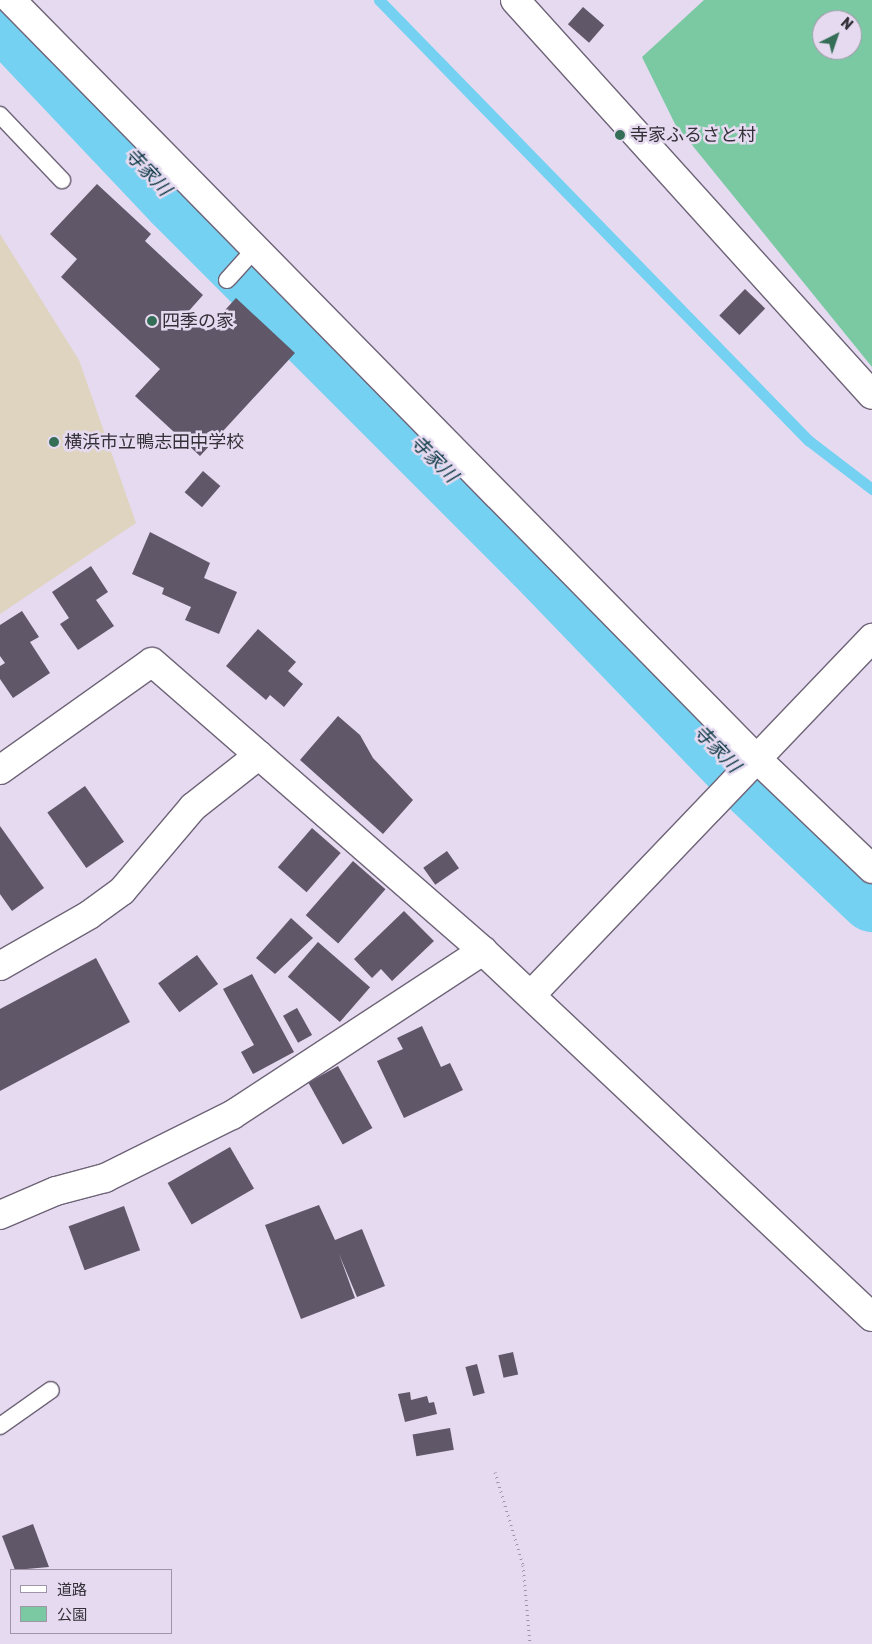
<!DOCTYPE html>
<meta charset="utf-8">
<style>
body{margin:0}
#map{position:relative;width:872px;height:1644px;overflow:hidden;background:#e5daf0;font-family:Rubik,"Noto Sans JP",sans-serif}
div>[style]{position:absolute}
.education>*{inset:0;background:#dfd4bf}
.green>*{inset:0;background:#7ac9a3}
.stream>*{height:11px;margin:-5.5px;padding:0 5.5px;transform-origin:5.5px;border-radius:5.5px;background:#74d1f1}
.river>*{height:65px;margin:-32.5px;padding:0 32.5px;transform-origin:32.5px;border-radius:32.5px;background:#74d1f1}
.building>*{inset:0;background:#605769;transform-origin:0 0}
.path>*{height:3px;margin-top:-1.5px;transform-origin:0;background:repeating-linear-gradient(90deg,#9e95a6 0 1px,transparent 0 5px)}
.roads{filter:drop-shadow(1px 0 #6e6477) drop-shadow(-1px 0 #6e6477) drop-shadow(0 1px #6e6477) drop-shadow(0 -1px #6e6477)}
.service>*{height:16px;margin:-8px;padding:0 8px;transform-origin:8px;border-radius:8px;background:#fff}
.minor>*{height:28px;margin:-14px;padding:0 14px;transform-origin:14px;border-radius:14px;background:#fff}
.dots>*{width:14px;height:14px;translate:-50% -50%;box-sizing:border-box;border:2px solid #e5daf0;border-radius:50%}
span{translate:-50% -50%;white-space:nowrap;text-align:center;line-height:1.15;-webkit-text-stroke:5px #e5daf0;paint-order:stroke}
.poi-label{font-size:18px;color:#343038}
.left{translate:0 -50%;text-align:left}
.water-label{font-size:19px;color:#0b3744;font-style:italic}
.legend{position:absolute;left:10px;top:1569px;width:162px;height:65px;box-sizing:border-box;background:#e5daf0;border:1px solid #9e96a6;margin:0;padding:6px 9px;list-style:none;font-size:15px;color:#343038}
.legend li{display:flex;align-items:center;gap:10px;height:25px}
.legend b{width:25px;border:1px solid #9e96a6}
.north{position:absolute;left:812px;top:10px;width:50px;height:50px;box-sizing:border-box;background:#e5daf0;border:1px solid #9e96a6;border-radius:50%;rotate:41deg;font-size:14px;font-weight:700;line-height:20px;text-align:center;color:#343038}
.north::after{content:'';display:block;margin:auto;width:18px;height:22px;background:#356e56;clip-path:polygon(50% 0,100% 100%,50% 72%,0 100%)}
</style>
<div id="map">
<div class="education">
<i style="clip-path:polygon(0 234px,79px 360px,136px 523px,0 614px)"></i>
</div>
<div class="green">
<i style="clip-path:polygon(evenodd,704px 0,872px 0,872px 367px,675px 124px,642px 57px,704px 0,822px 20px,852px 20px,852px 50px,822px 50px,822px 20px)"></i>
</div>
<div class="stream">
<i style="left:379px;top:0;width:615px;rotate:45.73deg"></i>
<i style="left:808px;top:440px;width:81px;rotate:37.4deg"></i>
</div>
<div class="river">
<i style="left:0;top:15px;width:255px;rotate:46.6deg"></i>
<i style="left:175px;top:200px;width:511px;rotate:45deg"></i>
<i style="left:536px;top:561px;width:314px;rotate:46deg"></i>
<i style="left:754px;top:787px;width:163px;rotate:43.5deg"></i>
</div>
<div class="building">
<i style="left:583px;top:7px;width:28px;height:23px;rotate:41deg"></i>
<i style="clip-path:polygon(97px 184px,151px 234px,145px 241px,203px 295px,187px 313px,206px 331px,236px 298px,295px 353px,200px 456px,135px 396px,160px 369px,61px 277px,77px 259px,50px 234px)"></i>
<i style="left:745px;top:289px;width:28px;height:37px;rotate:44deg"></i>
<i style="left:203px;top:471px;width:23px;height:28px;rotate:41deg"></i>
<i style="clip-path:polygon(150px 532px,210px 563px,204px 578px,237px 592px,219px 634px,185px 620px,191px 607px,162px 594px,164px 588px,132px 574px)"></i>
<i style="clip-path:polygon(91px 566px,108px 592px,96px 600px,114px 626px,78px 650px,60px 624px,69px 618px,52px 592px)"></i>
<i style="clip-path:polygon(22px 611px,39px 637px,30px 642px,50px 673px,13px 698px,0 679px,0 666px,5px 663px,0 656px,0 625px)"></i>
<i style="clip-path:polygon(258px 629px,296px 662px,288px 671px,303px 684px,284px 707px,270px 695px,266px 700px,226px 666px)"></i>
<i style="clip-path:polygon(338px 716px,360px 735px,373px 758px,413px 800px,383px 834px,300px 760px)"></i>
<i style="left:85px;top:786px;width:68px;height:46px;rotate:55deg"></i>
<i style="clip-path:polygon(0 826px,44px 888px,12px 911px,0 894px)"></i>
<i style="left:312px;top:828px;width:38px;height:52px;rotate:41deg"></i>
<i style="left:447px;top:851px;width:21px;height:29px;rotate:55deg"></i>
<i style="left:353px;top:861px;width:43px;height:72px;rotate:41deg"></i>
<i style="clip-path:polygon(404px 911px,434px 941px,392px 981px,381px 969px,372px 978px,354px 959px)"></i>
<i style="clip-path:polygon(291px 918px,313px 938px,275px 974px,256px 958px)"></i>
<i style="left:318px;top:942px;width:69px;height:46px;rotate:41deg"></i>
<i style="left:197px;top:955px;width:36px;height:48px;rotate:54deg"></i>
<i style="clip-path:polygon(96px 958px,130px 1022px,0 1091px,0 1009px)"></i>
<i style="clip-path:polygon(252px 974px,294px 1052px,253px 1074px,241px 1052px,254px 1045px,223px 989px)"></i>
<i style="left:297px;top:1008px;width:31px;height:16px;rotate:61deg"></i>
<i style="clip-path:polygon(422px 1026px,441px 1067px,450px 1063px,463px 1090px,404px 1118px,377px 1061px,403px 1049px,397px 1038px)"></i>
<i style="left:338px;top:1066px;width:71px;height:34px;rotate:61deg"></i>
<i style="left:230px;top:1147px;width:48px;height:72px;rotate:60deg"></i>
<i style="clip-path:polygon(319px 1205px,335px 1240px,362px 1229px,385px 1286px,357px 1297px,339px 1254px,355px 1298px,301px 1319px,265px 1225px)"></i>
<i style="left:124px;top:1206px;width:47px;height:59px;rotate:70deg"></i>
<i style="left:513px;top:1352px;width:23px;height:15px;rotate:77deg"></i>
<i style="left:477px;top:1364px;width:30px;height:12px;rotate:75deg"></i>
<i style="clip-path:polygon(410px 1392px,411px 1400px,427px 1396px,429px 1403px,434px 1402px,437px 1414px,405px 1422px,398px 1394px)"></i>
<i style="left:450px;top:1428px;width:22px;height:38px;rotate:80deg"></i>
<i style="clip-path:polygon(33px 1524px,49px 1567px,15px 1570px,2px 1536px)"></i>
</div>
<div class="path">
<i style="left:495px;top:1472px;width:97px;rotate:73.2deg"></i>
<i style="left:523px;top:1565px;width:79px;rotate:84.9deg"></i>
</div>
<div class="roads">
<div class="service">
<i style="left:0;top:115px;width:90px;rotate:46.4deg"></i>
<i style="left:227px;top:280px;width:42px;rotate:-47.9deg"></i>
<i style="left:0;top:1426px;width:62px;rotate:-35.2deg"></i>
</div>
<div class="minor">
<i style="left:11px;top:0;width:1061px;rotate:45.5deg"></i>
<i style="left:755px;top:757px;width:162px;rotate:43.7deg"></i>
<i style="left:515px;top:0;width:532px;rotate:47.89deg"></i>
<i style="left:0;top:770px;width:186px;rotate:-35.4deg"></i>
<i style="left:152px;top:662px;width:439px;rotate:41.1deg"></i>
<i style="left:483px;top:951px;width:534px;rotate:43.26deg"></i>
<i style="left:0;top:966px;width:103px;rotate:-29.8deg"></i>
<i style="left:89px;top:915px;width:41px;rotate:-36deg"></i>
<i style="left:122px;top:891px;width:110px;rotate:-49.8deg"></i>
<i style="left:193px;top:807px;width:84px;rotate:-38.2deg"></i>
<i style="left:531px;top:995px;width:494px;rotate:-46.3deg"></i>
<i style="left:0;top:1215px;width:61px;rotate:-23.2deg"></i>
<i style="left:56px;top:1191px;width:51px;rotate:-14.9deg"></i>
<i style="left:105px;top:1178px;width:142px;rotate:-26.4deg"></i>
<i style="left:232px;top:1115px;width:300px;rotate:-33.2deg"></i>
</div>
</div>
<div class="dots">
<i style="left:620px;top:135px;background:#356e56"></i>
<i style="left:152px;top:321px;background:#356e56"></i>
<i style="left:54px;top:442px;background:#356e56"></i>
</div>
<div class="poi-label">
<span class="left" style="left:630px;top:135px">寺家ふるさと村</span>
<span class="left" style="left:162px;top:321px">四季の家</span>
<span class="left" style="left:64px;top:442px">横浜市立鴨志田中学校</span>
</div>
<div class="water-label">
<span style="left:148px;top:172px;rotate:47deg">寺家川</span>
<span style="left:434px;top:459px;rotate:45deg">寺家川</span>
<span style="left:717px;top:749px;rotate:46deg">寺家川</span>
</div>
<ul class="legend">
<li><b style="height:6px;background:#fff"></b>道路</li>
<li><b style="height:14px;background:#7ac9a3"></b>公園</li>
</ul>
<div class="north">N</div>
</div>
